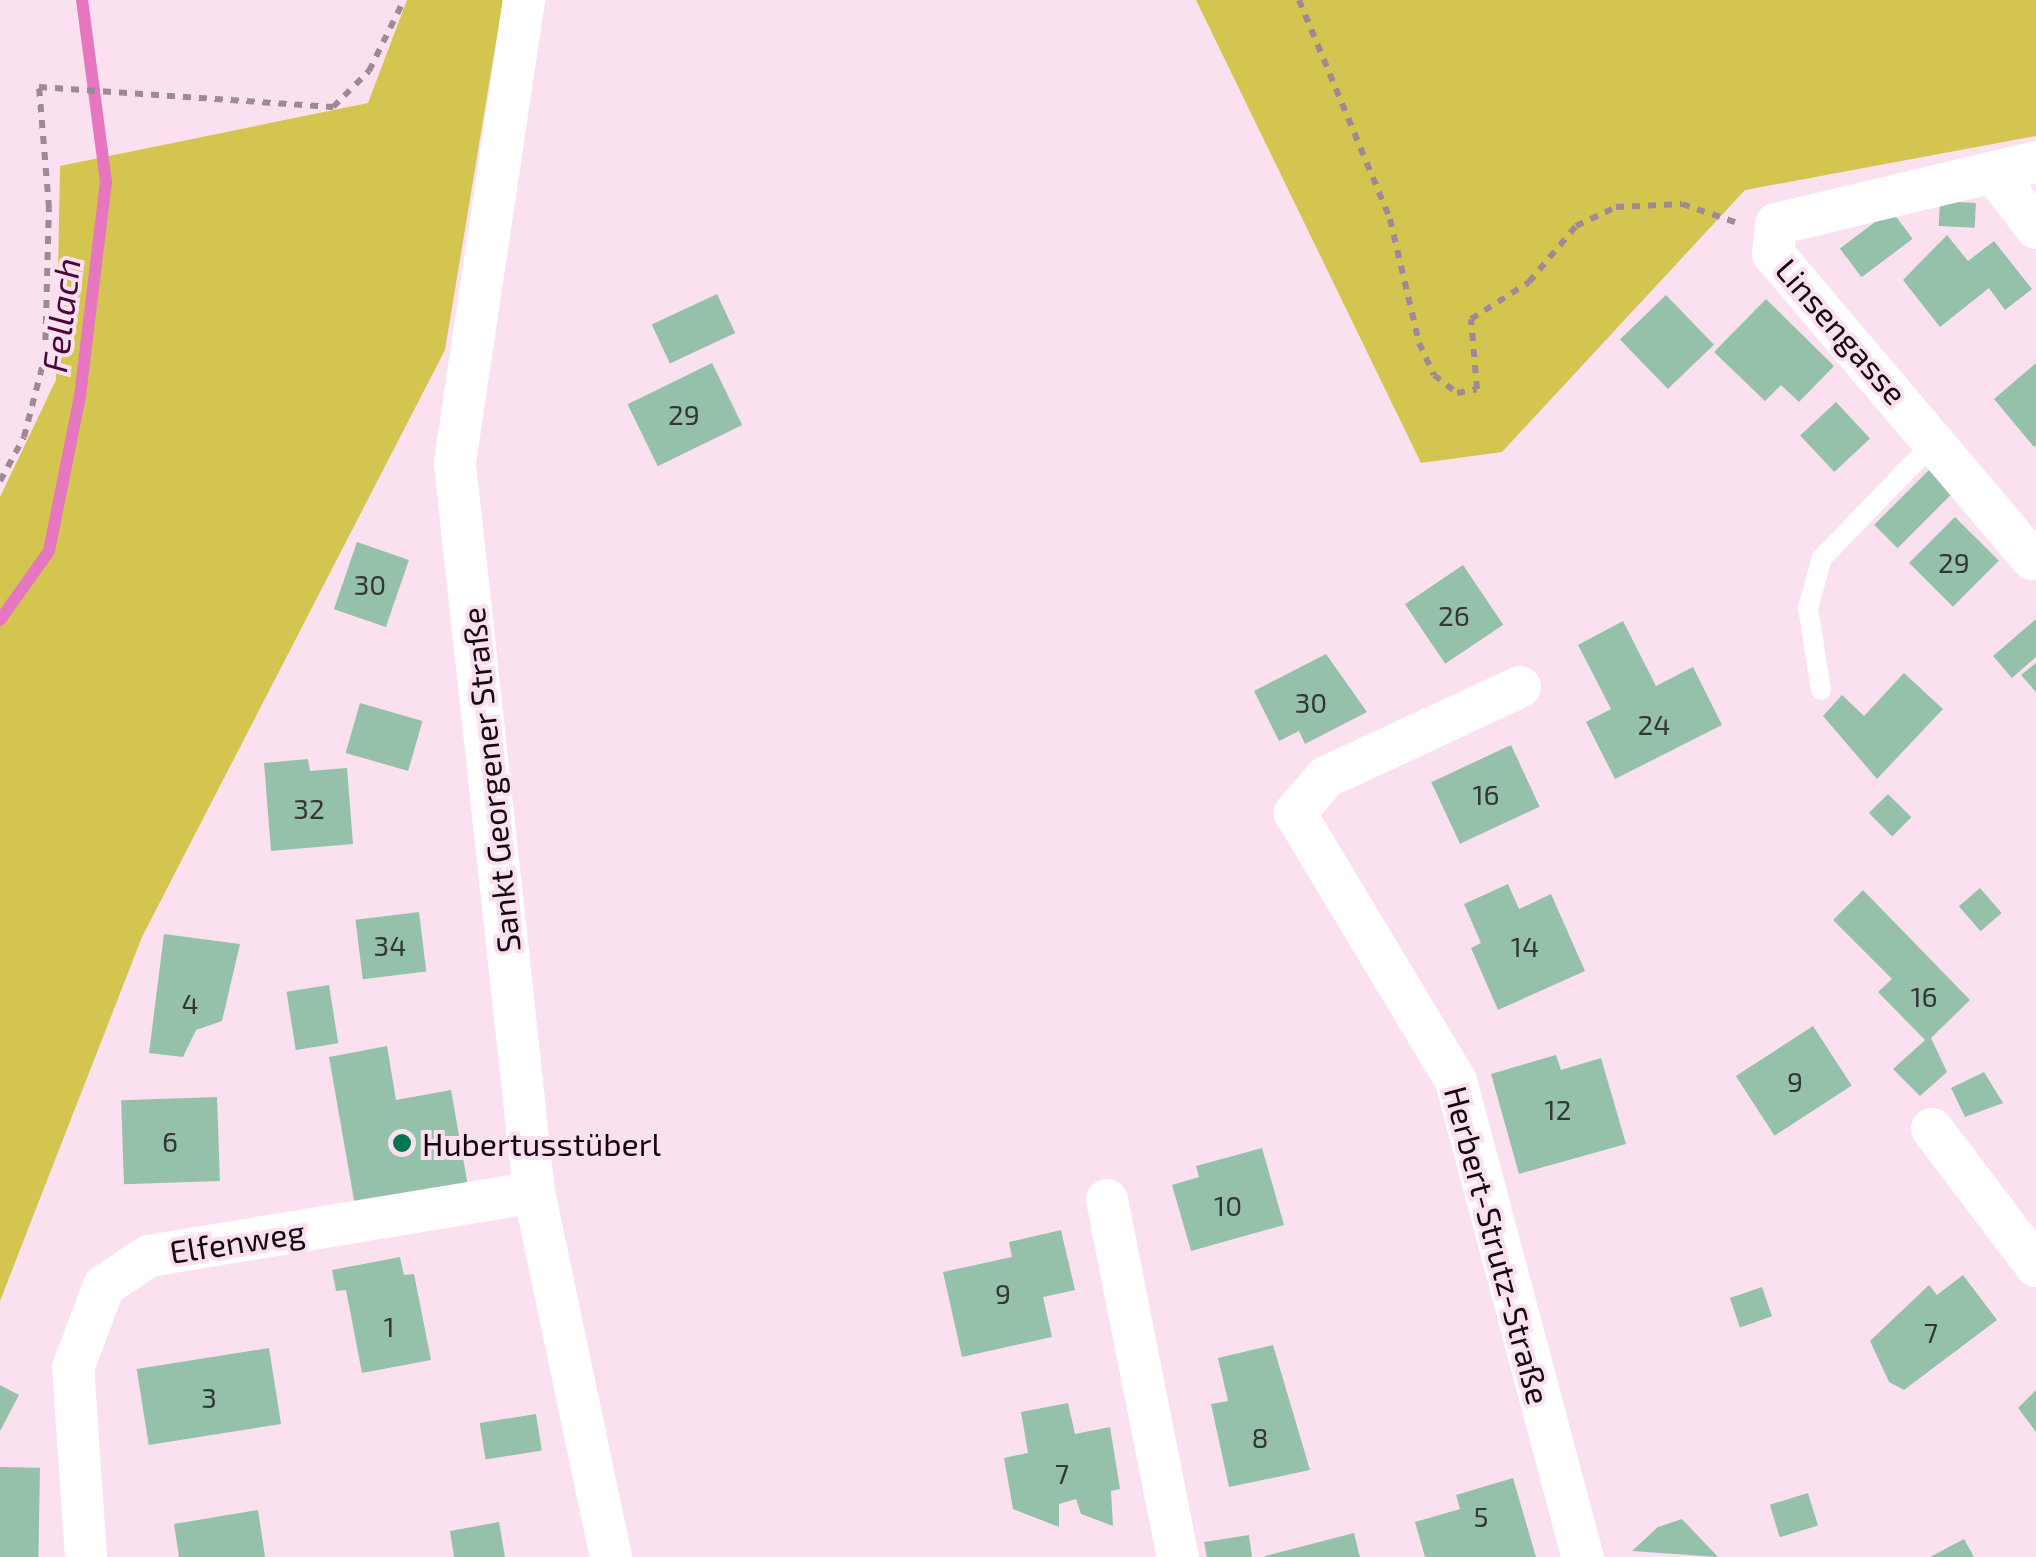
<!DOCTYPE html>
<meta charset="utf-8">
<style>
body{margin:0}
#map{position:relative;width:2036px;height:1557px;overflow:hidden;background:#fbe1ef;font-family:"Exo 2",sans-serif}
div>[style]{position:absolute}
.green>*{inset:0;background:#d3c550}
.stream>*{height:12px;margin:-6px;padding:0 6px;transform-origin:6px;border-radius:6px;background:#e676bf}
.building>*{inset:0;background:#95c1ab;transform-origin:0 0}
.path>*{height:6px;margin-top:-3px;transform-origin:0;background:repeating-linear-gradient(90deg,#9e8995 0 8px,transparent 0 16px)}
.service>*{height:20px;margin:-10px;padding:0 10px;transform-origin:10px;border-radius:10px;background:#fff}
.minor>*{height:42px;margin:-21px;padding:0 21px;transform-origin:21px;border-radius:21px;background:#fff}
.dots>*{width:28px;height:28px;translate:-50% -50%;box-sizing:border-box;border:5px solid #fbe1ef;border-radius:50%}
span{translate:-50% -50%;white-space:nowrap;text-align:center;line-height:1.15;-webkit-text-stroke:8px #fbe1ef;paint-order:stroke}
.number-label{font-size:28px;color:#343636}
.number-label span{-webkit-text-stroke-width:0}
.street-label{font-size:32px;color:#14070f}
.poi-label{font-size:32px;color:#14070f}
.left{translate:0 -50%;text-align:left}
.water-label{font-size:35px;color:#4c0539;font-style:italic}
</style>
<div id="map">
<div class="green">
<i style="clip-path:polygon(407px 0,503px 0,445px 350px,142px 937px,0 1301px,0 497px,56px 380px,60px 166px,368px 103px)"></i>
<i style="clip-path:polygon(1196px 0,2036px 0,2036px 136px,1745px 190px,1502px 452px,1421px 463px)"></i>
</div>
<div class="stream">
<i style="left:0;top:620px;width:85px;rotate:-54.6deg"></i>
<i style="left:49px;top:551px;width:158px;rotate:-78.7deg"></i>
<i style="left:80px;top:396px;width:216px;rotate:-83.1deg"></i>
<i style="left:106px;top:182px;width:184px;rotate:-97.5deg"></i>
</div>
<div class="building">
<i style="left:1940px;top:201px;width:36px;height:25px;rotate:3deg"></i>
<i style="left:1891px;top:210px;width:36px;height:64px;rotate:53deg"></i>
<i style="clip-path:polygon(1947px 235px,1968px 261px,1994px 241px,2032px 289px,2005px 310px,1989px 288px,1940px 327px,1903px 280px)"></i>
<i style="left:717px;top:294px;width:43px;height:72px;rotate:65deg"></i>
<i style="left:1666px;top:295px;width:69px;height:64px;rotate:46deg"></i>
<i style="clip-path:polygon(1766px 299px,1834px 366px,1799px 402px,1781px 385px,1765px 401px,1714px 352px)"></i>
<i style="left:712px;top:363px;width:69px;height:94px;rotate:64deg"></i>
<i style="clip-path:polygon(2036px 363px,2036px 445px,2034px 447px,1994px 399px)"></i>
<i style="left:1836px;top:402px;width:50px;height:49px;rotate:47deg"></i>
<i style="left:1935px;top:464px;width:33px;height:86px;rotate:45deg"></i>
<i style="left:1955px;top:517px;width:62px;height:65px;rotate:45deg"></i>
<i style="left:357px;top:542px;width:55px;height:71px;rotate:19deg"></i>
<i style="left:1463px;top:565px;width:72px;height:70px;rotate:56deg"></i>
<i style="clip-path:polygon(2036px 619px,2036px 657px,2012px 678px,1993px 656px)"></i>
<i style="clip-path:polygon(1623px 621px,1656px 686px,1693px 667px,1722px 725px,1615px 779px,1586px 722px,1611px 709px,1578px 645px)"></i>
<i style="clip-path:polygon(1326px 654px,1367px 712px,1305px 744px,1299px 731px,1279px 741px,1254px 691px)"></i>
<i style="clip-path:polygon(2036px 663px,2036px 692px,2021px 675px)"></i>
<i style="clip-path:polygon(1904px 673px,1943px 709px,1877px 779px,1823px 716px,1842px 695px,1864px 716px)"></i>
<i style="left:360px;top:703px;width:65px;height:52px;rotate:16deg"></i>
<i style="left:1511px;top:745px;width:68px;height:88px;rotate:65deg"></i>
<i style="clip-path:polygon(308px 759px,310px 771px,347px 768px,353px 844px,271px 851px,264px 763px)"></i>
<i style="left:1888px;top:794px;width:33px;height:27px;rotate:45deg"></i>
<i style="clip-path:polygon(1508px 884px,1519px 909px,1551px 894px,1585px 971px,1498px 1010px,1471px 948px,1481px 943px,1464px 904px)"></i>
<i style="left:1980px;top:888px;width:33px;height:28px;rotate:49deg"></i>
<i style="clip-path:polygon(1863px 890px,1970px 1000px,1931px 1038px,1947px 1072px,1920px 1096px,1893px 1069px,1925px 1040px,1878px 992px,1892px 979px,1833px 920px)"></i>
<i style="left:419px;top:912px;width:60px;height:64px;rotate:83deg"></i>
<i style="clip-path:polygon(164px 934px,240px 944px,222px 1021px,196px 1030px,183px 1057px,149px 1053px)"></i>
<i style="left:329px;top:985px;width:59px;height:43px;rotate:81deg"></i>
<i style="left:1813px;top:1026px;width:71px;height:92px;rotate:57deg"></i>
<i style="clip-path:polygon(387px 1046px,396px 1100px,451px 1090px,468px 1186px,355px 1206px,329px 1057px)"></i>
<i style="clip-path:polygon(1556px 1055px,1561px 1070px,1601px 1058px,1626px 1144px,1519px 1174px,1491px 1074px)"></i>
<i style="clip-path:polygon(1984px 1072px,2003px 1103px,1965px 1117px,1951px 1088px)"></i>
<i style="left:217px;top:1097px;width:84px;height:96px;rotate:88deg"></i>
<i style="clip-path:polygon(1262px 1148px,1284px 1225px,1191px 1251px,1172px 1185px,1199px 1177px,1196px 1166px)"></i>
<i style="clip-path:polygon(1061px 1230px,1075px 1290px,1043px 1297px,1052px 1337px,962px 1357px,943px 1272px,1012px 1257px,1009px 1242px)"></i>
<i style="clip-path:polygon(400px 1257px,404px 1275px,414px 1274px,431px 1360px,362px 1373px,346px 1290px,336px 1291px,332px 1270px)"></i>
<i style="clip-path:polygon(1963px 1275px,1997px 1320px,1904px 1390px,1889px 1382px,1870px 1341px,1929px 1285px,1937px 1295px)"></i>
<i style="left:1762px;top:1287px;width:31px;height:34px;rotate:71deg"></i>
<i style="clip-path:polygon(1273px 1345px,1310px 1470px,1229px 1487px,1211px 1404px,1228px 1401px,1218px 1358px)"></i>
<i style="left:269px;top:1348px;width:77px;height:134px;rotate:81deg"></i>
<i style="clip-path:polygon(0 1385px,19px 1395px,0 1431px)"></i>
<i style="clip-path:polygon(2036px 1390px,2036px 1432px,2018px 1408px)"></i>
<i style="clip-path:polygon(1068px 1403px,1075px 1434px,1110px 1427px,1120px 1489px,1111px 1491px,1113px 1526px,1081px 1514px,1076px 1499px,1059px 1504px,1059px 1527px,1013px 1509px,1004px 1458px,1028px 1453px,1021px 1412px)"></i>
<i style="left:536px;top:1414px;width:37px;height:57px;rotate:81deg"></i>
<i style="left:0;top:1467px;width:40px;height:90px;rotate:1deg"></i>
<i style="clip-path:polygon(1513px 1478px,1536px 1557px,1425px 1557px,1415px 1522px,1460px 1509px,1456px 1495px)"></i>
<i style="left:1808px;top:1493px;width:34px;height:40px;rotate:73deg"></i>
<i style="clip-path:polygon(258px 1510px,265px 1557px,179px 1557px,174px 1524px)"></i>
<i style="clip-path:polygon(1682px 1519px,1718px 1557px,1632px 1551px,1658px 1527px)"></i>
<i style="clip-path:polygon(499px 1522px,505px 1557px,454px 1557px,450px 1531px)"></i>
<i style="clip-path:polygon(1354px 1533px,1360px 1557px,1265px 1557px,1265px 1556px)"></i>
<i style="clip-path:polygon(1249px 1535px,1252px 1557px,1207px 1557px,1204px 1542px)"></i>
<i style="clip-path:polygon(1964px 1539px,1974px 1557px,1930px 1557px)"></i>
</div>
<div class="path">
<i style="left:1299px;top:0;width:237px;rotate:67.4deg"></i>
<i style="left:1390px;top:219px;width:127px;rotate:76.8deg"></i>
<i style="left:1419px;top:343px;width:35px;rotate:65deg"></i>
<i style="left:1434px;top:375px;width:29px;rotate:38deg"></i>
<i style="left:1457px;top:393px;width:20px;rotate:-11deg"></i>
<i style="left:1477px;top:389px;width:70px;rotate:-94.9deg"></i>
<i style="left:1471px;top:319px;width:69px;rotate:-32.5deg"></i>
<i style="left:1529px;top:282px;width:73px;rotate:-50deg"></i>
<i style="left:1576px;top:226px;width:44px;rotate:-25.4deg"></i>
<i style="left:1616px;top:207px;width:66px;rotate:-2.6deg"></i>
<i style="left:1682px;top:204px;width:56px;rotate:18.8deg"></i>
<i style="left:0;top:481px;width:50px;rotate:-61.4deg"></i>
<i style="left:24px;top:437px;width:84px;rotate:-75.5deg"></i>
<i style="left:45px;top:356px;width:148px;rotate:-88.5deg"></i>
<i style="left:49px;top:208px;width:121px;rotate:-94.7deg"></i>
<i style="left:39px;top:87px;width:295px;rotate:3.9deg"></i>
<i style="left:333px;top:107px;width:51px;rotate:-45deg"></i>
<i style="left:369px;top:71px;width:79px;rotate:-63.8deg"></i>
</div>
<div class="service">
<i style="left:1821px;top:690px;width:83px;rotate:-99deg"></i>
<i style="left:1808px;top:608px;width:52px;rotate:-74.4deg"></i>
<i style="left:1822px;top:558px;width:163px;rotate:-46deg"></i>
</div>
<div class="minor">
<i style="left:524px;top:0;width:469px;rotate:98.5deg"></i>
<i style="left:455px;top:464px;width:732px;rotate:83.81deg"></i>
<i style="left:534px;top:1192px;width:373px;rotate:78.1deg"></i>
<i style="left:1994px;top:173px;width:69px;rotate:52.6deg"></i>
<i style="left:2032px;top:559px;width:400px;rotate:-130.3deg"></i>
<i style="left:1773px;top:254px;width:30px;rotate:-84deg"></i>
<i style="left:1776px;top:224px;width:267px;rotate:-13.4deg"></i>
<i style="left:1520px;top:687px;width:214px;rotate:155.1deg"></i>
<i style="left:1326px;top:777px;width:48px;rotate:130.7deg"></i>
<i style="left:1295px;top:813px;width:313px;rotate:59deg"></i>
<i style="left:1456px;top:1081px;width:493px;rotate:75.1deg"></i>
<i style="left:1932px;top:1129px;width:172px;rotate:52.8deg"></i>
<i style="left:1107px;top:1200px;width:364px;rotate:78.8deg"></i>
<i style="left:86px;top:1557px;width:189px;rotate:-93.9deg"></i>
<i style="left:73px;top:1368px;width:88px;rotate:-69.3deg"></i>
<i style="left:104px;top:1286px;width:54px;rotate:-33.7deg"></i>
<i style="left:149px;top:1256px;width:390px;rotate:-9.4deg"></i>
</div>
<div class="dots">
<i style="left:402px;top:1143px;background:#037651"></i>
</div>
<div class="number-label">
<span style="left:684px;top:414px">29</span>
<span style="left:1954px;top:562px">29</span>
<span style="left:370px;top:584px">30</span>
<span style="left:1454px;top:615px">26</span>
<span style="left:1311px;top:702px">30</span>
<span style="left:1654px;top:724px">24</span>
<span style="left:1486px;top:794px">16</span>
<span style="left:309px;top:808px">32</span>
<span style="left:390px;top:945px">34</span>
<span style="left:1525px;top:946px">14</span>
<span style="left:1924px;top:996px">16</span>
<span style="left:190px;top:1003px">4</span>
<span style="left:1795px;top:1081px">9</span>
<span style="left:1558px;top:1109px">12</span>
<span style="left:170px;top:1141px">6</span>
<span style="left:1228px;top:1205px">10</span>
<span style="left:1003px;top:1293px">9</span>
<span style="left:389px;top:1326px">1</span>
<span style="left:1931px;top:1332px">7</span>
<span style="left:209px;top:1397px">3</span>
<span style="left:1260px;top:1437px">8</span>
<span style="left:1062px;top:1473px">7</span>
<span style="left:1481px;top:1516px">5</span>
</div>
<div class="street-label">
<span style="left:1842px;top:331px;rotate:49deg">Linsengasse</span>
<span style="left:490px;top:780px;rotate:-96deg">Sankt Georgener Straße</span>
<span style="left:237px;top:1241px;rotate:-9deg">Elfenweg</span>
<span style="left:1498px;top:1245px;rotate:75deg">Herbert-Strutz-Straße</span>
</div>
<div class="poi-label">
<span class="left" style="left:422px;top:1143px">Hubertusstüberl</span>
</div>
<div class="water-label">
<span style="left:60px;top:315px;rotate:-83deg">Fellach</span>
</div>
</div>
